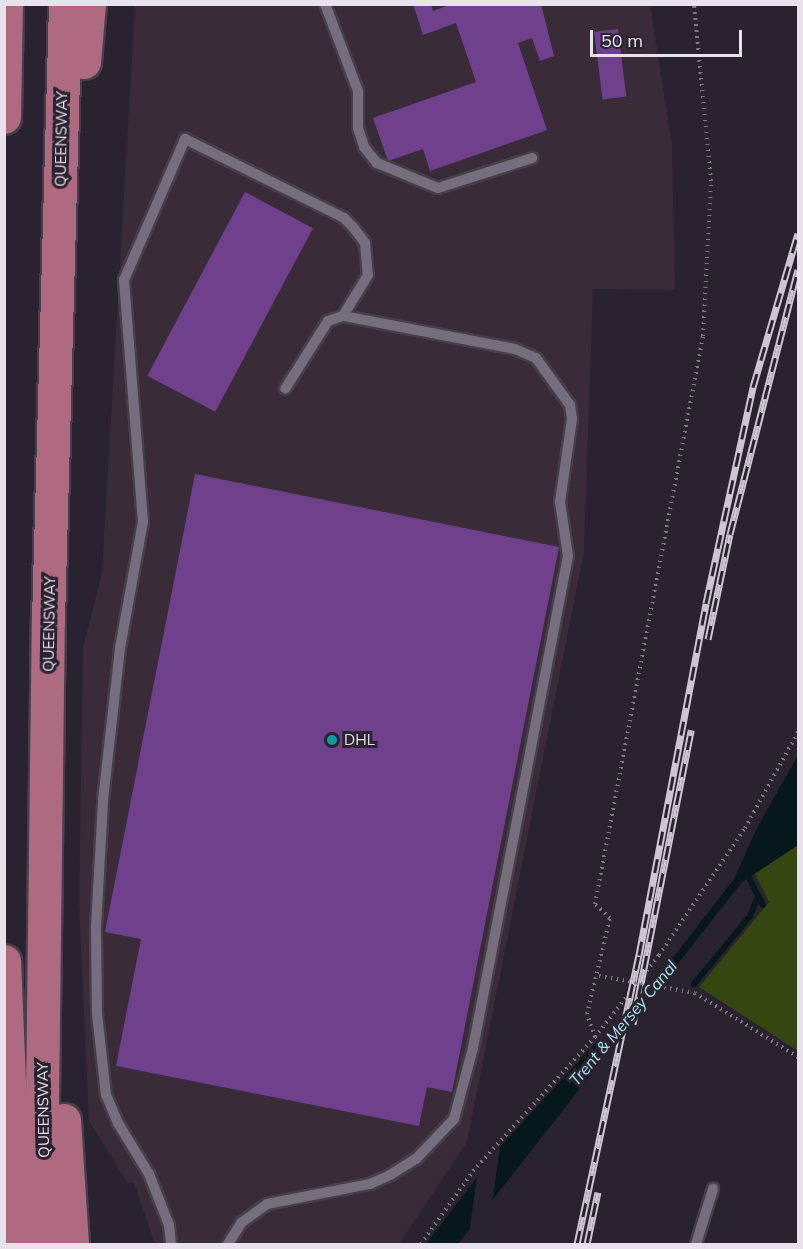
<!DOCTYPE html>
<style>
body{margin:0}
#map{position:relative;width:803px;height:1249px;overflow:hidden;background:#29222f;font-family:Mulish,sans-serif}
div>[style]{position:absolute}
.industrial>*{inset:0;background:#392b38}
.green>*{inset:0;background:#364611}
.water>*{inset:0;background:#06181b}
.pier>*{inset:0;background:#29222f}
.stream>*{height:6px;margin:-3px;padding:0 3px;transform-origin:3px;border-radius:3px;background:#06181b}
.building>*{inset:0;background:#6f418d;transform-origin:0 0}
.path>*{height:4px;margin-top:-2px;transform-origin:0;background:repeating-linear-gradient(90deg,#7f7984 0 1.5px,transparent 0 6px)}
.roads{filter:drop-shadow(2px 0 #453f4a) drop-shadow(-2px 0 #453f4a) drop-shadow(0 2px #453f4a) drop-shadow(0 -2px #453f4a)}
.service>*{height:10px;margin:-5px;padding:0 5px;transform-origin:5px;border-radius:5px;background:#766d7d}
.trunk>*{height:33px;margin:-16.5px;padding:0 16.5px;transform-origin:16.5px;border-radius:16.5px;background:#ad6a81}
.rail>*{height:7px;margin-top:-3.5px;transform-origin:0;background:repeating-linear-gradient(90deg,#29222f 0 14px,#ccc6d0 0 28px);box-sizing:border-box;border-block:2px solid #ccc6d0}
.path-bridge>*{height:4px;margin-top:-2px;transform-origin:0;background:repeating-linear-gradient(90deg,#7f7984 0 1.5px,transparent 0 6px)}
.dots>*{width:16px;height:16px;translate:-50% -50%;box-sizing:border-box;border:3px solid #29222f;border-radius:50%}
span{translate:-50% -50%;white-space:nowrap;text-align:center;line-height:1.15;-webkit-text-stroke:6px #29222f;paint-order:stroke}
.street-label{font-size:15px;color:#e8e2ec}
.poi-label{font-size:15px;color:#e8e2ec}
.left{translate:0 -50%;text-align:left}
.water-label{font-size:16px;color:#ace8f4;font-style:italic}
.frame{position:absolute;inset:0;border:6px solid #e8e2ec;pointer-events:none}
.scale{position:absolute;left:590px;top:30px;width:152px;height:27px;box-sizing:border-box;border:3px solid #e8e2ec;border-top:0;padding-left:8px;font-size:18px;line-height:21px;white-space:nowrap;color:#e8e2ec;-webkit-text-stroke:4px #29222f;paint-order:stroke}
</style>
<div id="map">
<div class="industrial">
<i style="clip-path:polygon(135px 5px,650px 5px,672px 145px,675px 290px,593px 289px,584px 552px,467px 1142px,399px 1244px,155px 1244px,134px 1183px,127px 1182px,89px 1121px,79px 906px,83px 648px,102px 573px)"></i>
</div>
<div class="green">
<i style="clip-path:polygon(798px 845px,798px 1051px,699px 987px,769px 902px,755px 874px)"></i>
</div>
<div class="water">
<i style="clip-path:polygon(798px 755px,798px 845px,742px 882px,458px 1244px,426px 1244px,499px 1148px,668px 964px,734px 879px,757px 828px)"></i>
</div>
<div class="pier">
<i style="clip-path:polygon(667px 961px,666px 966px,676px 971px,590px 1084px,599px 1036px)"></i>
<i style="clip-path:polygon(501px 1141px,492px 1203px,469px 1234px,478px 1169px)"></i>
</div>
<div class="stream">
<i style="left:746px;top:872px;width:37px;rotate:63deg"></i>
<i style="left:694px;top:984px;width:88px;rotate:-50.5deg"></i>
<i style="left:750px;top:916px;width:22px;rotate:-68deg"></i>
</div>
<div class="building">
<i style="clip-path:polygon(413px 4px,431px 4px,433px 11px,452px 4px,541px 4px,554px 56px,540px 61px,532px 38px,518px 43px,547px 130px,430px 171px,423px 149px,388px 161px,373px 118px,476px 82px,456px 23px,423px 35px)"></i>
<i style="left:618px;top:29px;width:68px;height:24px;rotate:83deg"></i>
<i style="left:245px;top:192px;width:77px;height:208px;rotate:28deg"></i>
<i style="clip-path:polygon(195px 474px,559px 547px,452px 1092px,427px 1087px,419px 1126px,116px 1066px,141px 939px,105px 932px)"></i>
</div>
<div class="path">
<i style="left:695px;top:993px;width:121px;rotate:31.9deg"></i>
<i style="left:595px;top:1037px;width:24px;rotate:-109deg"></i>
<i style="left:587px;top:1014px;width:99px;rotate:-76.5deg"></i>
<i style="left:610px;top:918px;width:21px;rotate:-137deg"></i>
<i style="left:595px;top:904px;width:578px;rotate:-79.23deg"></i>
<i style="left:703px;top:336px;width:155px;rotate:-87deg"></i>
<i style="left:711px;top:181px;width:178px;rotate:-95.5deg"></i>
<i style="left:421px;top:1244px;width:90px;rotate:-54.5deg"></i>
<i style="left:473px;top:1171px;width:181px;rotate:-47.7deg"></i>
<i style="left:595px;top:1037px;width:104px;rotate:-52deg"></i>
<i style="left:659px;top:955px;width:153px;rotate:-55.9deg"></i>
<i style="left:745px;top:828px;width:110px;rotate:-61.1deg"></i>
</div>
<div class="roads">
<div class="service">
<i style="left:325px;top:4px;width:93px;rotate:69.2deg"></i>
<i style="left:358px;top:91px;width:37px;rotate:90deg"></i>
<i style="left:358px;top:128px;width:20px;rotate:72deg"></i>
<i style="left:364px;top:147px;width:21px;rotate:51deg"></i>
<i style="left:377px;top:163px;width:66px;rotate:22.3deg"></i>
<i style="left:438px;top:188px;width:99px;rotate:-17.7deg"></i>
<i style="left:171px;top:1244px;width:19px;rotate:-96deg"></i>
<i style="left:169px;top:1225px;width:55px;rotate:-111.4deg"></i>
<i style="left:149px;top:1174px;width:60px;rotate:-121.3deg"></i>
<i style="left:118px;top:1123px;width:30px;rotate:-113deg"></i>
<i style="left:106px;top:1095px;width:82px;rotate:-96.3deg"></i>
<i style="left:97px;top:1013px;width:86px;rotate:-90.7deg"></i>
<i style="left:96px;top:927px;width:127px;rotate:-86.8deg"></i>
<i style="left:103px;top:800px;width:153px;rotate:-83.6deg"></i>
<i style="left:120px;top:648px;width:128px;rotate:-79.7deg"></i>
<i style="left:143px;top:522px;width:243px;rotate:-94.5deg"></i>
<i style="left:124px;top:280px;width:154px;rotate:-66.6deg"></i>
<i style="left:185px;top:139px;width:178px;rotate:26.4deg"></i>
<i style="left:344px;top:218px;width:13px;rotate:45deg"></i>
<i style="left:353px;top:227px;width:20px;rotate:53deg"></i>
<i style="left:365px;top:243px;width:32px;rotate:85deg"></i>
<i style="left:368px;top:275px;width:48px;rotate:121.4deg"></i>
<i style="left:228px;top:1244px;width:25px;rotate:-58deg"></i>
<i style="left:241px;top:1223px;width:32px;rotate:-36deg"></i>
<i style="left:267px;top:1204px;width:105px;rotate:-11deg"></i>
<i style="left:370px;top:1184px;width:22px;rotate:-24deg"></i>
<i style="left:390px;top:1175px;width:31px;rotate:-32deg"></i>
<i style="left:416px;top:1159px;width:55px;rotate:-46.5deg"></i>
<i style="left:454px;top:1119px;width:73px;rotate:-75deg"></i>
<i style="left:473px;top:1048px;width:501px;rotate:-79.07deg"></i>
<i style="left:568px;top:556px;width:55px;rotate:-98.4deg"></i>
<i style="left:560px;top:502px;width:84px;rotate:-81.8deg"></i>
<i style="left:572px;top:419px;width:14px;rotate:-98deg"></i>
<i style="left:570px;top:405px;width:58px;rotate:-125.9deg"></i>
<i style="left:536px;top:358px;width:23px;rotate:-157deg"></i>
<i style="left:515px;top:349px;width:175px;rotate:-169.1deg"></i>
<i style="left:343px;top:316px;width:16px;rotate:162deg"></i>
<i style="left:328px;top:321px;width:80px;rotate:122.3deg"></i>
<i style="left:696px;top:1244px;width:58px;rotate:-72.8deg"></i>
</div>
<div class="trunk">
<i style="left:84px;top:62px;width:58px;rotate:-85.1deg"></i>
<i style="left:4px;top:117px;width:113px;rotate:-89deg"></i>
<i style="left:4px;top:961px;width:283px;rotate:87.6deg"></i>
<i style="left:64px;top:1120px;width:124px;rotate:86.3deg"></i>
<i style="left:46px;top:1244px;width:146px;rotate:-91.6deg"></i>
<i style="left:42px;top:1098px;width:478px;rotate:-89.3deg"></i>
<i style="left:48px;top:620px;width:616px;rotate:-88.42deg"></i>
</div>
</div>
<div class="rail">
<i style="left:708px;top:639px;width:107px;rotate:-78.2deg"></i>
<i style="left:730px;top:534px;width:273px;rotate:-75.6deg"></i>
<i style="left:633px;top:1024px;width:300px;rotate:-78.8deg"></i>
<i style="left:577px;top:1244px;width:296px;rotate:-77.9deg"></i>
<i style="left:639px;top:955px;width:358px;rotate:-79.2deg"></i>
<i style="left:706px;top:603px;width:221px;rotate:-77.7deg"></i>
<i style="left:753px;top:387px;width:160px;rotate:-73.7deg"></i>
<i style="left:587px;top:1244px;width:53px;rotate:-78.1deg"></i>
</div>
<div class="path-bridge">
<i style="left:599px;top:976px;width:97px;rotate:10deg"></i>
</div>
<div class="dots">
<i style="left:332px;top:740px;background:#0f9aa8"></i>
</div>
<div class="street-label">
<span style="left:61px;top:139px;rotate:-89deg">QUEENSWAY</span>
<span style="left:49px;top:624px;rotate:-89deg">QUEENSWAY</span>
<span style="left:43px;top:1110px;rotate:-91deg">QUEENSWAY</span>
</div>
<div class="poi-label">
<span class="left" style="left:344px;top:740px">DHL</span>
</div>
<div class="water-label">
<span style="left:623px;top:1023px;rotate:-50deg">Trent &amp; Mersey Canal</span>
</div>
<div class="frame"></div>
<div class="scale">50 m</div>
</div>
